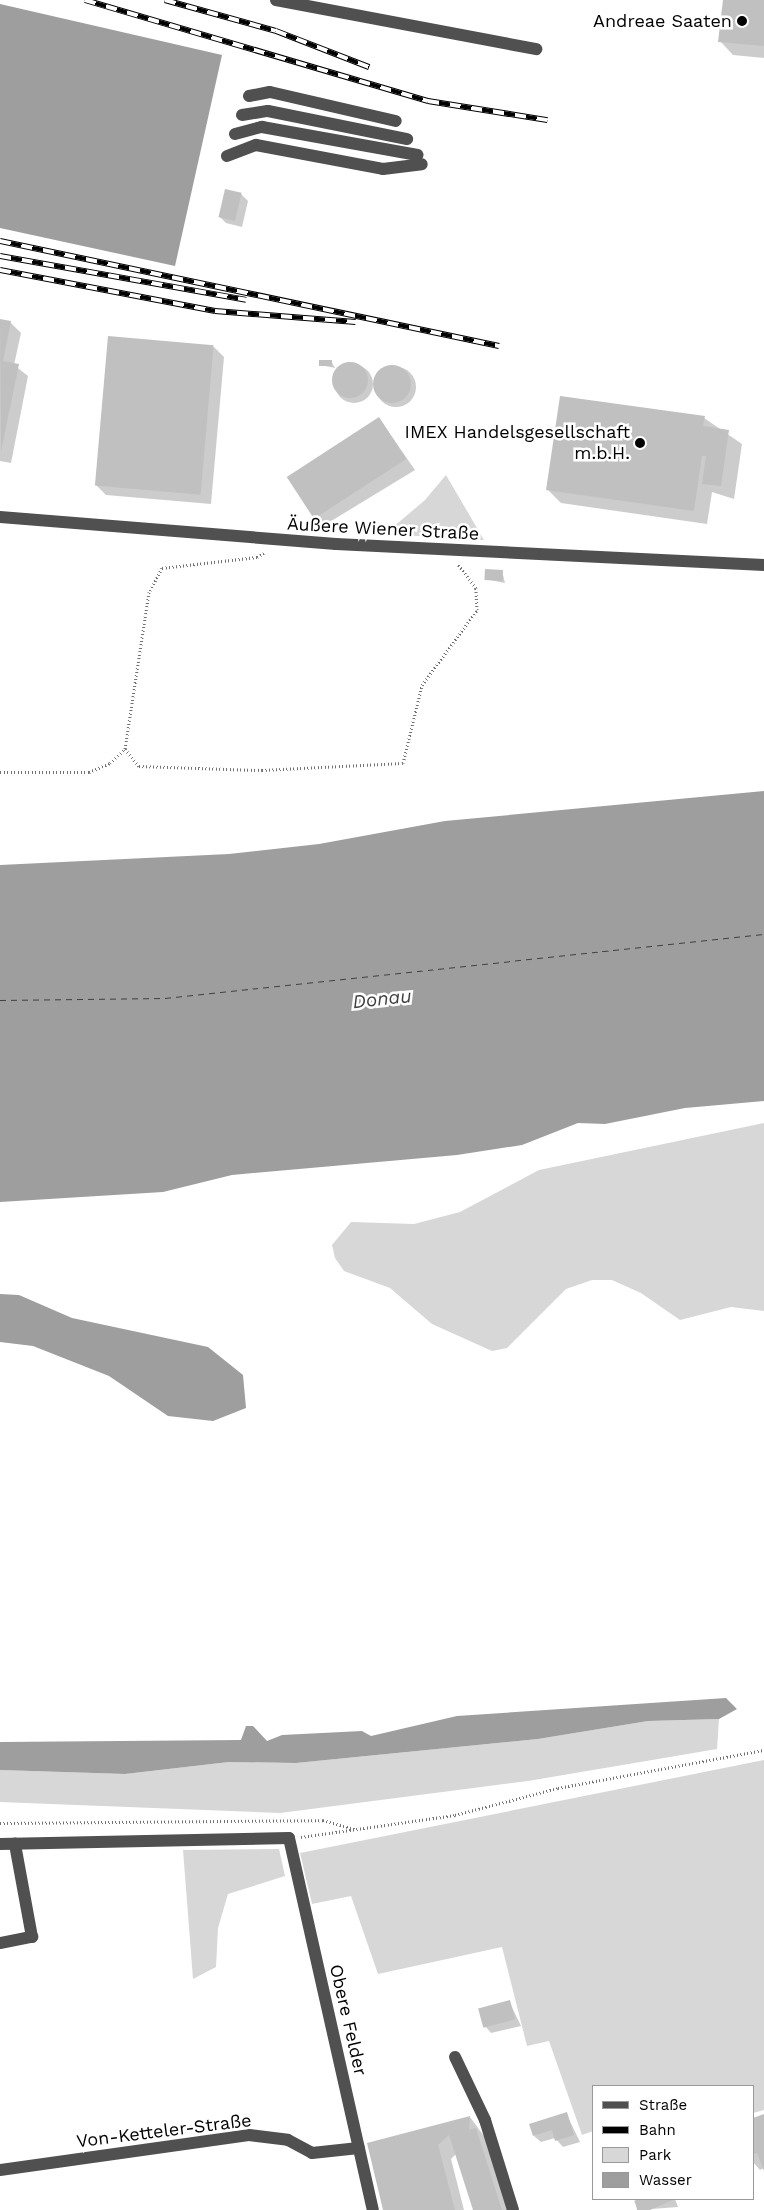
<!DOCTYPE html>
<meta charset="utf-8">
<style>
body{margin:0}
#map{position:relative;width:764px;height:2210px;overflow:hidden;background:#fff;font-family:"Work Sans",sans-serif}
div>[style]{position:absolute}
.green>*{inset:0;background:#d7d7d7}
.water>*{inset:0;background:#9e9e9e}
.shadow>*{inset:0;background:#0003}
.round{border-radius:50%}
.ferry>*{height:1px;margin-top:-0.5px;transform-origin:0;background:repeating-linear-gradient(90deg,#3f3f3f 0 6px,transparent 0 11px)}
.building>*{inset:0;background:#c0c0c0;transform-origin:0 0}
.path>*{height:3px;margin-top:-1.5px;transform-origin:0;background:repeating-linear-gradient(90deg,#727272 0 1px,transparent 0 3.5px)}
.minor>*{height:12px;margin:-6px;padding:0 6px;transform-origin:6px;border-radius:6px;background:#505050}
.rail>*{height:5.5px;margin-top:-2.75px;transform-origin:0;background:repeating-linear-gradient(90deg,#fff 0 11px,#000 0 22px);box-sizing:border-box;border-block:1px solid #000}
.dots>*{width:14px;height:14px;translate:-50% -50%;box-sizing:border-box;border:2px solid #fff;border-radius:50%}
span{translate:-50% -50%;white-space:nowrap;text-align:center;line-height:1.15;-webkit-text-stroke:5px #fff;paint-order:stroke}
.poi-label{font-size:18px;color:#000}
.right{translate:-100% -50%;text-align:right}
.street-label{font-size:18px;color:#000}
.water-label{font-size:19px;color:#3f3f3f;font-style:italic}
.legend{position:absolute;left:592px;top:2085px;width:162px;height:115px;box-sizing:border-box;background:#fff;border:1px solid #999;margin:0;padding:6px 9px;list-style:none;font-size:15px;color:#000}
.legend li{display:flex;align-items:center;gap:10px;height:25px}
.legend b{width:25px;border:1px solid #999}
</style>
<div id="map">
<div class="green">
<i style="clip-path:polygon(446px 475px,484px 540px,385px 534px,425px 500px)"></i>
<i style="clip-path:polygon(764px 1123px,764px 1311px,731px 1307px,680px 1320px,641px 1293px,612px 1280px,592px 1280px,566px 1289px,507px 1348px,492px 1351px,432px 1324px,390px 1288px,344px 1271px,335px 1258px,332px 1245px,351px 1222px,414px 1224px,460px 1212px,539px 1170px)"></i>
<i style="clip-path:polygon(719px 1719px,717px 1749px,528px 1781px,280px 1813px,0 1802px,0 1770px,125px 1774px,229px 1762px,296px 1763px,538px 1739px,648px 1721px)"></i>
<i style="clip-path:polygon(764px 1760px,764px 2110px,753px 2113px,753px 2086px,593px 2086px,593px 2131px,582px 2135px,549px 2041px,527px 2046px,502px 1947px,378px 1974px,351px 1896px,312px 1904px,300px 1853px)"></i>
<i style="clip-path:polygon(279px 1849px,285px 1876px,228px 1894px,218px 1928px,216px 1967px,193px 1979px,183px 1850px)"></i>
</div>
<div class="water">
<i style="clip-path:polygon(0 4px,222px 55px,175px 266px,0 228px)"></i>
<i style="clip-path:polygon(764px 791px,764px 1101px,685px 1108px,605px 1124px,578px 1123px,522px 1145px,457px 1155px,232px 1175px,163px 1192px,0 1202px,0 865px,229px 854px,319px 844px,445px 821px)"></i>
<i style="clip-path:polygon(0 1294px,19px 1295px,72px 1318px,208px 1347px,243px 1375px,246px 1408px,213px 1421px,168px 1416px,109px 1376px,33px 1346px,0 1342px)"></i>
<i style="clip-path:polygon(726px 1698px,737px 1709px,719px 1719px,648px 1721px,538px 1739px,296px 1763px,229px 1762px,125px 1774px,0 1770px,0 1742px,241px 1740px,246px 1726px,253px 1726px,267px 1741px,282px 1735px,362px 1731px,371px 1736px,457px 1716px)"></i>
</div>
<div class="shadow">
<i style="clip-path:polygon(724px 0,764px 0,764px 58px,733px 55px,720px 41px)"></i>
<i style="clip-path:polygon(241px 194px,248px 201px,242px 227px,226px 223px,220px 217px)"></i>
<i style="clip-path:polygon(0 320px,10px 322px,21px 333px,14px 365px,28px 376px,11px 463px,0 461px)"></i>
<i style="clip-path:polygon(214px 347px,224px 357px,211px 504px,106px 495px,96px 485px)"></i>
<i style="clip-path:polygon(331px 361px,335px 368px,320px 365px)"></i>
<i class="round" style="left:335px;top:365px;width:38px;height:38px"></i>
<i class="round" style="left:376px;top:367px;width:40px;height:40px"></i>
<i style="clip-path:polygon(379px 418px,415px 470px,323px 526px,313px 516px)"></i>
<i style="clip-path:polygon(704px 418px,742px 444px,734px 499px,712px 492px,707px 524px,561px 503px,548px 490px)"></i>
<i style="clip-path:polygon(502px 571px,505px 583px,485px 579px)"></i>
<i style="clip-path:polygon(509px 2001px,521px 2026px,491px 2033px,485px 2026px)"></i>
<i style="clip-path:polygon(566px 2113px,580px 2142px,563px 2147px,555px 2138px,541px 2142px,534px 2136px)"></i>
<i style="clip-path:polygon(764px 2115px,764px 2168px,760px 2170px,753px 2162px,753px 2119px)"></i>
<i style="clip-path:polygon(470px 2117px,489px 2143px,511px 2210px,474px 2210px,456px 2154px,451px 2159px,464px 2210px,384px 2210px,368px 2144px)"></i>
<i style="clip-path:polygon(639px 2199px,675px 2199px,678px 2207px,638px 2210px,634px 2201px)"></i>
</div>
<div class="ferry">
<i style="left:0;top:1000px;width:165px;rotate:-0.7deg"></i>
<i style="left:165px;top:998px;width:602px;rotate:-6.1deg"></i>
</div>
<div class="building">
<i style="clip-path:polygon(723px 0,764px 0,764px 46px,718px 42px)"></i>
<i style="left:225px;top:189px;width:17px;height:29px;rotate:13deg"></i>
<i style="clip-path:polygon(0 319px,11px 321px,3px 361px,19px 364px,1px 452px)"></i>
<i style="left:108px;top:336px;width:106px;height:150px;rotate:5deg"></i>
<i style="left:319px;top:360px;width:13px;height:6px"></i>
<i class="round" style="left:332px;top:362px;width:36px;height:36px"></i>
<i class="round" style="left:373px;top:365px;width:38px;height:38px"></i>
<i style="clip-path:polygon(560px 396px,705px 416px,703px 426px,729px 430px,721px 486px,702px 484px,706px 456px,702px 456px,694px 511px,546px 490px)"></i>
<i style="left:379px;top:417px;width:50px;height:110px;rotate:57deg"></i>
<i style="left:485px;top:569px;width:18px;height:11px;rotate:3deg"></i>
<i style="left:510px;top:2000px;width:20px;height:33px;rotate:75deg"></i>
<i style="clip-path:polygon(567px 2112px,574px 2135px,555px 2141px,552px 2130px,533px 2136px,529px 2124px)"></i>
<i style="clip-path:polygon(764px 2114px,764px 2171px,757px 2153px,753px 2154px,753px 2118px)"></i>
<i style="clip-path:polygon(470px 2116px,469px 2130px,476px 2128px,502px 2210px,473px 2210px,449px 2135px,438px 2145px,455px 2210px,383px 2210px,367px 2143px)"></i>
<i style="clip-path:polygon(635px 2199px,675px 2199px,650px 2210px,637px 2210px)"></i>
</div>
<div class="path">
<i style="left:264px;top:553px;width:8px;rotate:150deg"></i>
<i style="left:257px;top:557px;width:96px;rotate:173.4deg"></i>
<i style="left:162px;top:568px;width:27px;rotate:118deg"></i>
<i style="left:149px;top:592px;width:159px;rotate:98.7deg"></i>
<i style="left:125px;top:749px;width:22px;rotate:51deg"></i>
<i style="left:139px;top:766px;width:123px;rotate:1.9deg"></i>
<i style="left:262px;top:770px;width:141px;rotate:-2.8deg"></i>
<i style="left:403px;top:763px;width:80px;rotate:-76.3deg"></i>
<i style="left:422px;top:685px;width:93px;rotate:-53.7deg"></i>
<i style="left:477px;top:610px;width:22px;rotate:-93deg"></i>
<i style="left:476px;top:588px;width:30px;rotate:-127deg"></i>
<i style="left:0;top:772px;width:89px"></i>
<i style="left:89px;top:772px;width:23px;rotate:-23deg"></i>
<i style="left:110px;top:763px;width:21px;rotate:-43deg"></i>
<i style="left:0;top:1823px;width:323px;rotate:-0.5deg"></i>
<i style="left:323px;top:1820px;width:33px;rotate:16deg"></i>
<i style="left:301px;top:1837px;width:156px;rotate:-8.1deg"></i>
<i style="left:455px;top:1815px;width:106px;rotate:-14.7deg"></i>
<i style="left:558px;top:1788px;width:209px;rotate:-10.5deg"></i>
</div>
<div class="minor">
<i style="left:276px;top:0;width:265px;rotate:10.7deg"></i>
<i style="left:249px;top:96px;width:21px;rotate:-11deg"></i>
<i style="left:270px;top:92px;width:129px;rotate:13deg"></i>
<i style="left:242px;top:115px;width:26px;rotate:-9deg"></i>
<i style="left:268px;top:111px;width:142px;rotate:11.4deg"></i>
<i style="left:235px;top:134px;width:28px;rotate:-15deg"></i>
<i style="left:262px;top:127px;width:158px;rotate:10.2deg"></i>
<i style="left:227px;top:156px;width:31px;rotate:-21deg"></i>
<i style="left:256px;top:145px;width:129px;rotate:10.7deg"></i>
<i style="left:383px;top:169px;width:39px;rotate:-7deg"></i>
<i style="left:0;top:517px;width:337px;rotate:4.6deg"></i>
<i style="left:336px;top:544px;width:429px;rotate:2.8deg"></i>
<i style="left:0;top:1844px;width:289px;rotate:-1.2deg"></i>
<i style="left:289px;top:1838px;width:381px;rotate:77.3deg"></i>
<i style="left:0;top:1943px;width:33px;rotate:-11deg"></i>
<i style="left:32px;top:1937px;width:95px;rotate:-100.4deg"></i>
<i style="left:455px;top:2057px;width:70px;rotate:64.5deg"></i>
<i style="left:485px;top:2120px;width:94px;rotate:72.7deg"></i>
<i style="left:0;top:2170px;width:251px;rotate:-8deg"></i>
<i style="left:249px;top:2135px;width:39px;rotate:7deg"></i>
<i style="left:288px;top:2140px;width:27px;rotate:28deg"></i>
<i style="left:312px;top:2153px;width:47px;rotate:-6.1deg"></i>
</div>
<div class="rail">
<i style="left:85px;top:0;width:358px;rotate:16.4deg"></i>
<i style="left:428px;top:101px;width:121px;rotate:9.1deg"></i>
<i style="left:165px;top:0;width:115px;rotate:15.6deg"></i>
<i style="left:276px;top:31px;width:100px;rotate:21.2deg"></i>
<i style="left:0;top:241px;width:510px;rotate:11.88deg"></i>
<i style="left:0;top:256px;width:250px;rotate:10.1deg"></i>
<i style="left:0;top:270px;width:219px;rotate:10.8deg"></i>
<i style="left:215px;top:311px;width:141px;rotate:4.5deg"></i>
</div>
<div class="dots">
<i style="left:742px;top:21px;background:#000"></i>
<i style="left:640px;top:443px;background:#000"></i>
</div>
<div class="poi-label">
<span class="right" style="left:732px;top:21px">Andreae Saaten</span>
<span class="right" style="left:630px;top:443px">IMEX Handelsgesellschaft<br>m.b.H.</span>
</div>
<div class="street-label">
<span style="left:383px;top:529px;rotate:3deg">Äußere Wiener Straße</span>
<span style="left:348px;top:2020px;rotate:77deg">Obere Felder</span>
<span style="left:164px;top:2131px;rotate:-7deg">Von-Ketteler-Straße</span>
</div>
<div class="water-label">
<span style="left:382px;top:999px;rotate:-6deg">Donau</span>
</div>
<ul class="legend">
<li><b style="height:6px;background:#505050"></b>Straße</li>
<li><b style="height:6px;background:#000"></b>Bahn</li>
<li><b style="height:14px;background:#d7d7d7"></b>Park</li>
<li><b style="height:14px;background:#9e9e9e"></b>Wasser</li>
</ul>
</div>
